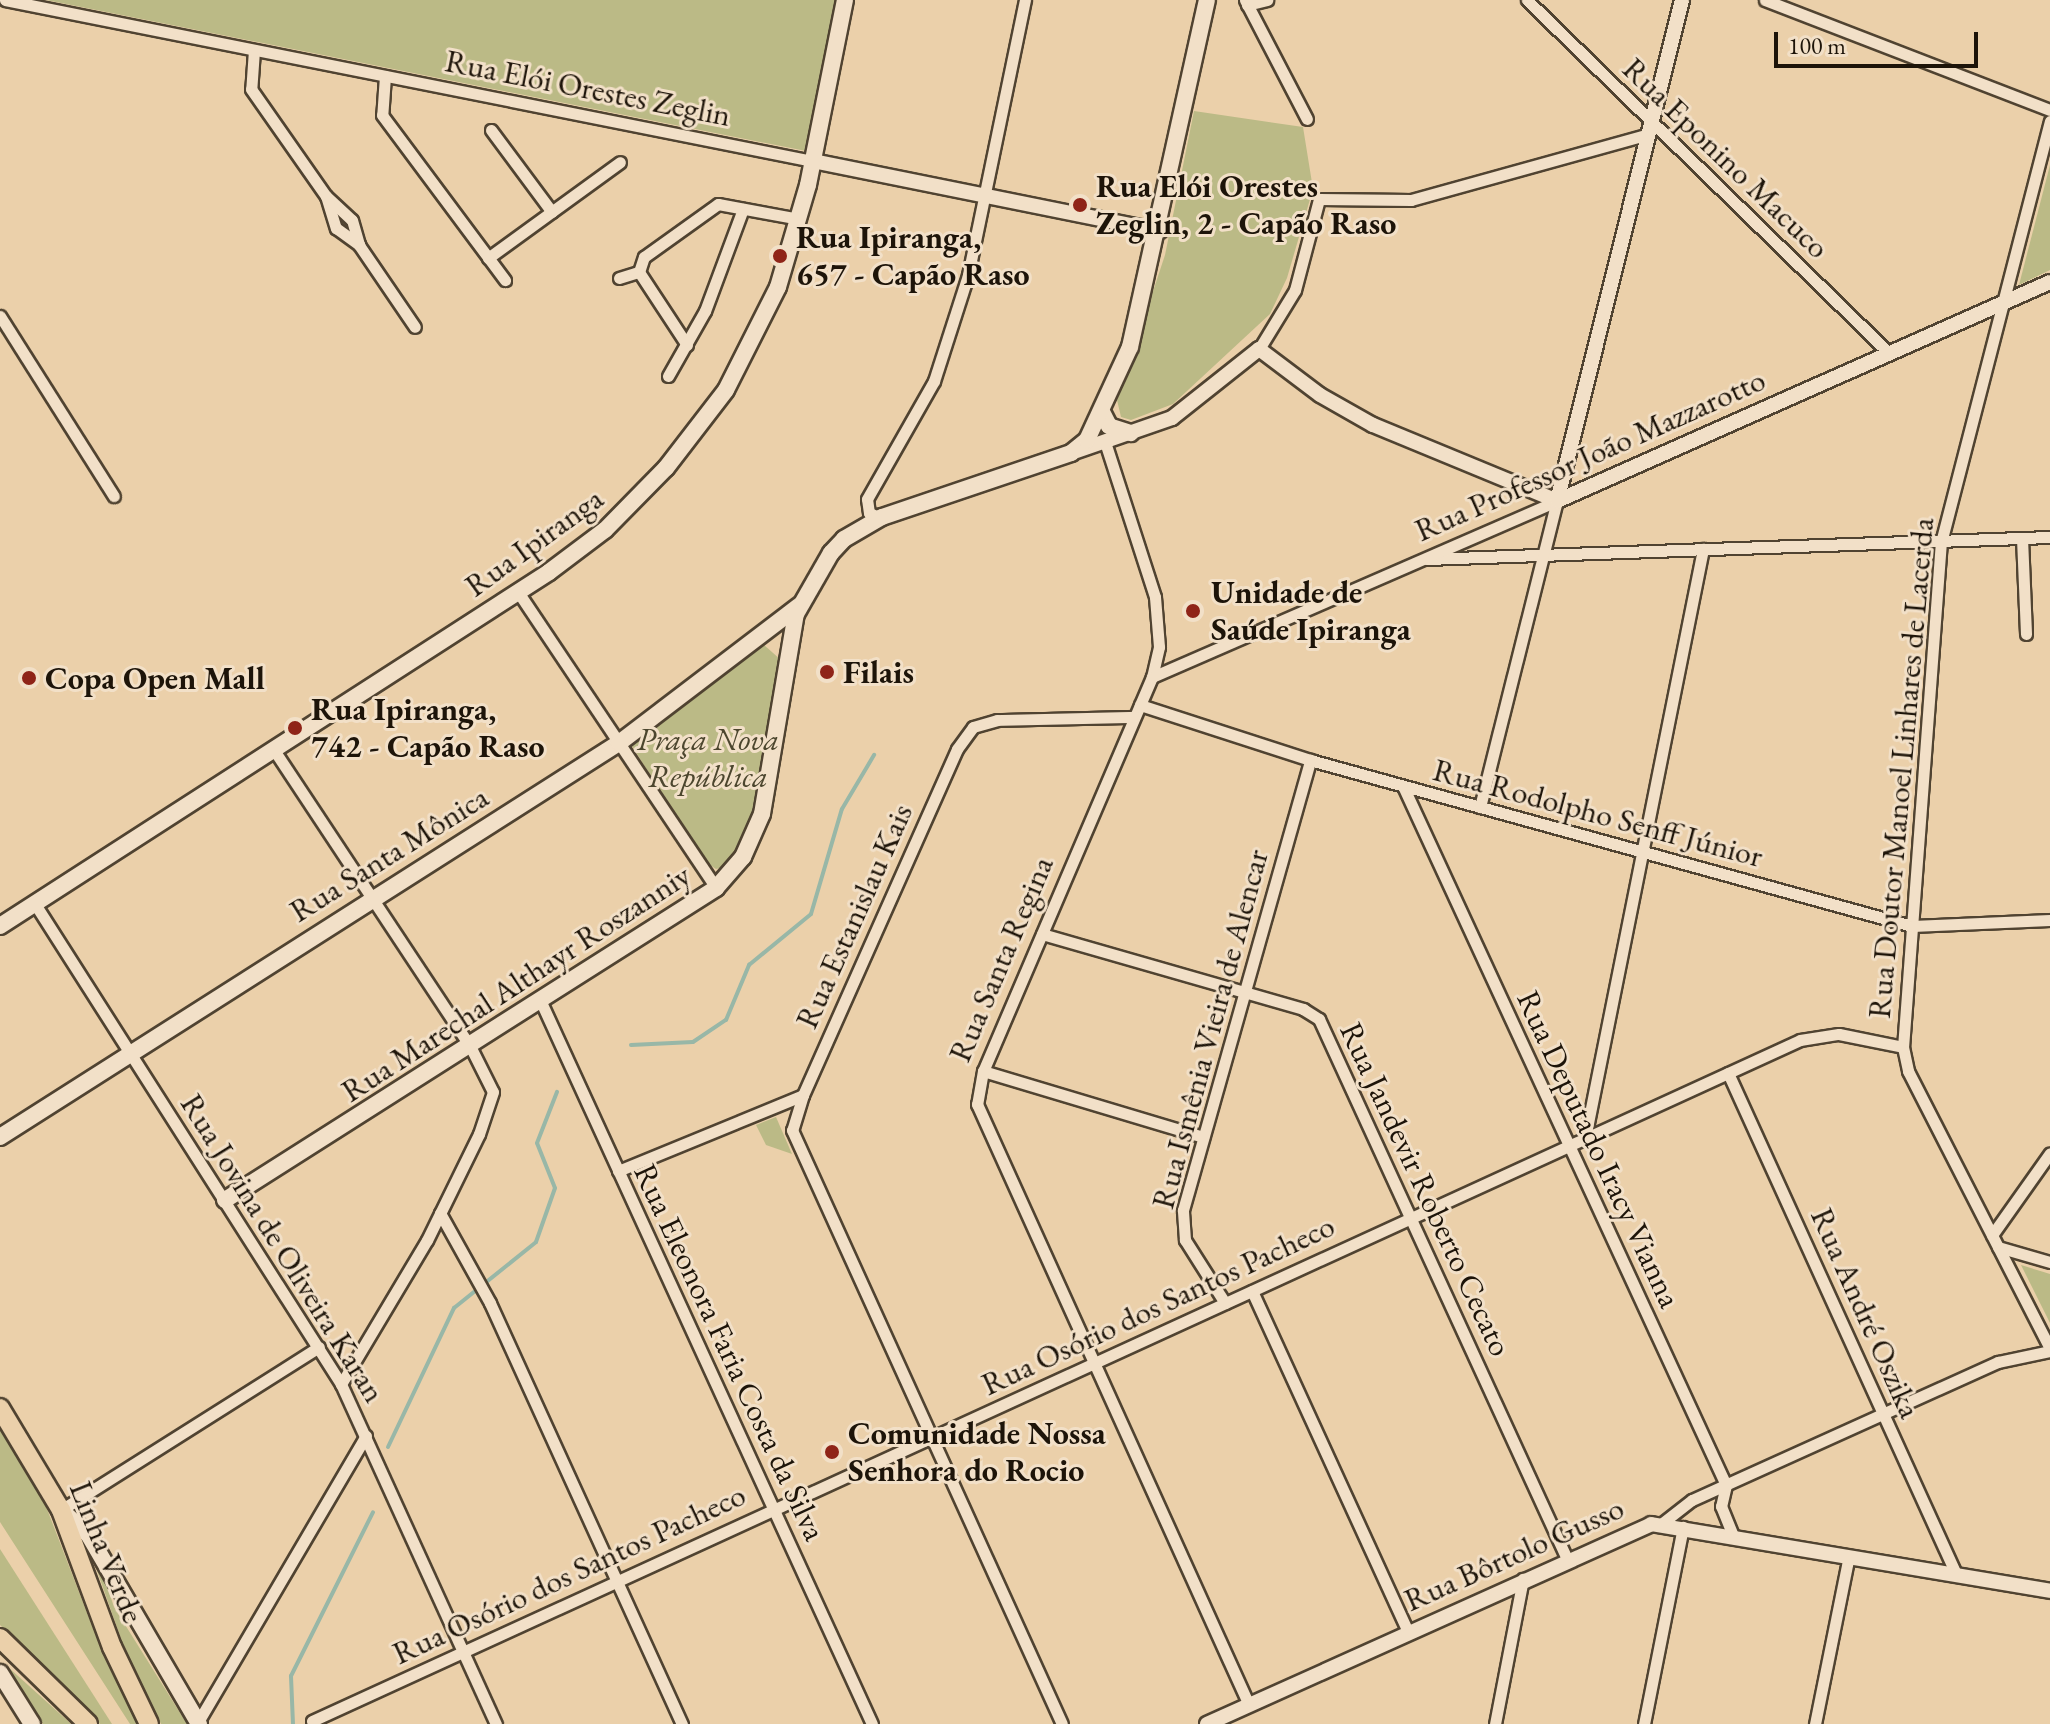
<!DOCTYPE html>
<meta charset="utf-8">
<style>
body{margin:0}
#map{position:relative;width:2050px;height:1724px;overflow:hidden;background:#ebd0aa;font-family:"EB Garamond",serif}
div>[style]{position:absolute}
.green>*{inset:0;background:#bbba86}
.stream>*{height:4px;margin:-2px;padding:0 2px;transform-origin:2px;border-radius:2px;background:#98b7a7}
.roads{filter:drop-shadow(2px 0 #504331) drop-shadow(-2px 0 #504331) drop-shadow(0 2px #504331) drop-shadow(0 -2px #504331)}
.minor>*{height:11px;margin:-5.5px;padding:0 5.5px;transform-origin:5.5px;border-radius:5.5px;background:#f2e0c8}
.tertiary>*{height:14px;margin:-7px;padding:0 7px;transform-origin:7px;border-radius:7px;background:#f2e0c8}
.secondary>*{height:16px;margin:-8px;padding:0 8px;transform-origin:8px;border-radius:8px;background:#f2e0c8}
.trunk>*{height:18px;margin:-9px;padding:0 9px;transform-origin:9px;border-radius:9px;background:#ebd0aa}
.dots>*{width:22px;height:22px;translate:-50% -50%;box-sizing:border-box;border:4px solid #f2e0c8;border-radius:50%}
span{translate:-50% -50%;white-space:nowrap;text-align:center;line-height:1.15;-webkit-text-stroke:6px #f2e0c8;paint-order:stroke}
.street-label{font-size:32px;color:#1d1409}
.poi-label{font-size:32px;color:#1d1409;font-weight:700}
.left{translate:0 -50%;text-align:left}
.park-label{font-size:32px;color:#4c462e;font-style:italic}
.scale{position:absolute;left:1774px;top:32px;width:204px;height:36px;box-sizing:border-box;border:4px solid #1d1409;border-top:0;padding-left:10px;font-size:24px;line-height:28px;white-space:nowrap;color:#1d1409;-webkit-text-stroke:6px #f2e0c8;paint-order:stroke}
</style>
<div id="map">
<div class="green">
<i style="clip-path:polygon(46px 0,837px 0,806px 151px)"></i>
<i style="clip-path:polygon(1194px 111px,1303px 127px,1313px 189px,1287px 278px,1270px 314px,1173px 404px,1131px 420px,1121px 417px,1117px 400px,1165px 255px)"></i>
<i style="clip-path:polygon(2050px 165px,2050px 270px,2019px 285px)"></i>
<i style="clip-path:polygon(764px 645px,781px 660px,755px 810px,740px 850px,724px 867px,716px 869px,704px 861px,632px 746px)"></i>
<i style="clip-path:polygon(776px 1117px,792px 1154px,766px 1145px,756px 1125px)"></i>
<i style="clip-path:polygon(2021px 1265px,2050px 1274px,2050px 1323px)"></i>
<i style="clip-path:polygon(0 1429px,42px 1496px,104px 1657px,138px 1724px,130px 1724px,0 1522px)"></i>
<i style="clip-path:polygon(0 1549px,112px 1724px,100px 1724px,0 1625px)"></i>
<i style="clip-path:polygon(90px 1551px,113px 1582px,107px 1586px,114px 1607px,187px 1724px,161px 1724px,125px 1650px)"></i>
<i style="clip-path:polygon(8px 1667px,68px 1721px,71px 1724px,43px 1724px)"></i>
</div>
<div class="stream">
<i style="left:631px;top:1045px;width:62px;rotate:-2.8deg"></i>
<i style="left:693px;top:1042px;width:40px;rotate:-34deg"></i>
<i style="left:726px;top:1020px;width:60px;rotate:-67.3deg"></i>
<i style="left:749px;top:965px;width:80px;rotate:-39.4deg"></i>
<i style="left:811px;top:914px;width:109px;rotate:-73.6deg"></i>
<i style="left:842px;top:809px;width:63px;rotate:-59.3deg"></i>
<i style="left:388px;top:1447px;width:154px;rotate:-64.6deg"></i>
<i style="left:454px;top:1308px;width:105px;rotate:-38.8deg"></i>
<i style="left:536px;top:1242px;width:57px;rotate:-70.6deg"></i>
<i style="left:555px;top:1188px;width:48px;rotate:-111.8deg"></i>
<i style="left:537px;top:1143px;width:55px;rotate:-68.6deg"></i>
<i style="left:293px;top:1724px;width:48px;rotate:-92.4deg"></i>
<i style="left:291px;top:1676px;width:183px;rotate:-63.4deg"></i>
</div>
<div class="roads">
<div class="minor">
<i style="left:5px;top:0;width:824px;rotate:11.27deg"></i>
<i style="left:1245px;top:0;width:134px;rotate:62.5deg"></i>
<i style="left:1527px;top:0;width:506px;rotate:44.28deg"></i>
<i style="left:1765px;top:0;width:305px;rotate:21.1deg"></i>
<i style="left:1247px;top:5px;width:21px;rotate:-14deg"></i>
<i style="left:254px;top:50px;width:39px;rotate:94deg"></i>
<i style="left:251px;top:89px;width:131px;rotate:55deg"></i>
<i style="left:326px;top:196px;width:35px;rotate:43deg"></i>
<i style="left:352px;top:220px;width:26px;rotate:74deg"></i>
<i style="left:359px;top:245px;width:99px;rotate:55.7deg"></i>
<i style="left:385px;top:76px;width:39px;rotate:94deg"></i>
<i style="left:382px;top:115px;width:206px;rotate:53.3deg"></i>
<i style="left:2050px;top:121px;width:434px;rotate:104.5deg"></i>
<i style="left:1941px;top:541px;width:507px;rotate:94.29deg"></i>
<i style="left:1903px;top:1047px;width:25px;rotate:78deg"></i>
<i style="left:1908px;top:1071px;width:312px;rotate:62.9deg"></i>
<i style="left:491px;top:130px;width:102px;rotate:53.4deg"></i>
<i style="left:326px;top:196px;width:34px;rotate:73deg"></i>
<i style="left:336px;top:228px;width:29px;rotate:36deg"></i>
<i style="left:488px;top:258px;width:163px;rotate:-36deg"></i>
<i style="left:619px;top:278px;width:21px;rotate:-17deg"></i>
<i style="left:0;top:316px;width:213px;rotate:57.7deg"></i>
<i style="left:687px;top:345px;width:87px;rotate:-123.3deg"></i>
<i style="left:639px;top:272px;width:16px;rotate:-72deg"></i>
<i style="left:644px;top:257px;width:91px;rotate:-35.6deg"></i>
<i style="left:718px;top:204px;width:82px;rotate:10.5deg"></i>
<i style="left:1259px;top:349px;width:69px;rotate:-58.6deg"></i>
<i style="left:1295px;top:290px;width:94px;rotate:-75.2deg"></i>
<i style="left:1319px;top:199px;width:92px;rotate:0.6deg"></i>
<i style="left:1411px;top:200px;width:247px;rotate:-15.5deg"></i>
<i style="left:668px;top:376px;width:75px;rotate:-60.4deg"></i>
<i style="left:705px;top:311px;width:109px;rotate:-69.6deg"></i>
<i style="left:1105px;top:442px;width:163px;rotate:72.1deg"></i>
<i style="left:1155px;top:597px;width:50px;rotate:85.4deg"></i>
<i style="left:1159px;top:647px;width:31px;rotate:103deg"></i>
<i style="left:1152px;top:677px;width:429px;rotate:113.2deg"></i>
<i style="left:983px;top:1071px;width:34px;rotate:100deg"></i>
<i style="left:977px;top:1104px;width:660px;rotate:65.65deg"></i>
<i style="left:881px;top:518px;width:13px;rotate:-157deg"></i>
<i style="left:869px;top:513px;width:14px;rotate:-98deg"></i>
<i style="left:867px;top:499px;width:136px;rotate:-60.4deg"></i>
<i style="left:934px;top:381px;width:111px;rotate:-72.2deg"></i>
<i style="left:968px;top:275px;width:281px;rotate:-78.3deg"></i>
<i style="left:2022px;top:538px;width:96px;rotate:87.6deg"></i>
<i style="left:1426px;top:559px;width:624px;rotate:-2.02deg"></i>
<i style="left:518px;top:592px;width:356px;rotate:56.2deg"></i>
<i style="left:1152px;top:677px;width:442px;rotate:-23.5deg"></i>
<i style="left:1140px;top:705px;width:179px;rotate:17.9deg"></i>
<i style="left:1310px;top:760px;width:624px;rotate:15.42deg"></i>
<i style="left:1912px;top:926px;width:138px;rotate:-2.5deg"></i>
<i style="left:274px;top:750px;width:355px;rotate:56.5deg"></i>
<i style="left:470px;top:1046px;width:51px;rotate:63.4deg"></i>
<i style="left:493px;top:1092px;width:44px;rotate:108.4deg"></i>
<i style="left:479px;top:1134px;width:118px;rotate:116.1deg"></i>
<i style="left:427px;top:1240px;width:168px;rotate:120.8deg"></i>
<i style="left:1403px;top:786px;width:770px;rotate:65.2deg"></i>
<i style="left:1726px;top:1485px;width:22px;rotate:103deg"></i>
<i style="left:1721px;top:1506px;width:32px;rotate:68deg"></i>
<i style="left:1480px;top:807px;width:316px;rotate:-75.9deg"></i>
<i style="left:35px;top:904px;width:569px;rotate:57.48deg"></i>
<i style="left:341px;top:1384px;width:374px;rotate:65.5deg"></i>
<i style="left:1042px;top:934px;width:272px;rotate:16deg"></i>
<i style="left:1303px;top:1009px;width:19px;rotate:32deg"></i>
<i style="left:1319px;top:1019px;width:594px;rotate:65.33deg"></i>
<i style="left:541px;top:1002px;width:794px;rotate:65.37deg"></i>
<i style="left:983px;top:1071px;width:230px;rotate:16.7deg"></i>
<i style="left:1728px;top:1073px;width:550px;rotate:65.53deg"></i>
<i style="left:803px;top:1095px;width:37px;rotate:107deg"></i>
<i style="left:792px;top:1130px;width:652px;rotate:65.56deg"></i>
<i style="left:1585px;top:1138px;width:601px;rotate:-78.67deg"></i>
<i style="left:618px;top:1171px;width:200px;rotate:-22.3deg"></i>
<i style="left:803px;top:1095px;width:379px;rotate:-66deg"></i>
<i style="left:957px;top:749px;width:27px;rotate:-54deg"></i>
<i style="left:973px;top:727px;width:25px;rotate:-16deg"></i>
<i style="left:997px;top:720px;width:137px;rotate:-1.3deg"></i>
<i style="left:440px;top:1213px;width:103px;rotate:60.9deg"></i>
<i style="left:490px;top:1303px;width:463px;rotate:65.5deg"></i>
<i style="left:1992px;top:1235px;width:100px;rotate:-54.7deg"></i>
<i style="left:1998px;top:1247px;width:54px;rotate:16.1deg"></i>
<i style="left:1252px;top:1291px;width:375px;rotate:65.4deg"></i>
<i style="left:1225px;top:1303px;width:75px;rotate:-122.4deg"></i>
<i style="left:1185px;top:1240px;width:30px;rotate:-94deg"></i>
<i style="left:1183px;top:1210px;width:468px;rotate:-74.2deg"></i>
<i style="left:61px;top:1510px;width:305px;rotate:-32.3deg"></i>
<i style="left:1661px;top:1524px;width:39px;rotate:-38deg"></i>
<i style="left:1692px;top:1500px;width:336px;rotate:-24.3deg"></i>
<i style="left:1998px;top:1362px;width:53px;rotate:-11.9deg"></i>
<i style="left:312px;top:1721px;width:1636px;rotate:-24.59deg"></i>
<i style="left:1800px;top:1040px;width:39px;rotate:-9deg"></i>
<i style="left:1839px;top:1034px;width:65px;rotate:11.5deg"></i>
<i style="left:198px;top:1722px;width:332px;rotate:-59.6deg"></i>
<i style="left:1495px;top:1724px;width:148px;rotate:-79.1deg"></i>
<i style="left:1644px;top:1724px;width:201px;rotate:-78.8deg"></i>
<i style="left:1815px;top:1724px;width:171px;rotate:-78.6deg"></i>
</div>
<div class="tertiary">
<i style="left:813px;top:161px;width:354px;rotate:11.4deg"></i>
<i style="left:1077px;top:451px;width:101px;rotate:-19.2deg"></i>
<i style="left:1172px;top:418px;width:111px;rotate:-38.4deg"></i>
<i style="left:1259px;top:349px;width:76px;rotate:37deg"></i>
<i style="left:1320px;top:395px;width:61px;rotate:29.5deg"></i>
<i style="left:1373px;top:425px;width:199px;rotate:22.4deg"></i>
<i style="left:1557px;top:501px;width:539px;rotate:-23.95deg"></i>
<i style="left:1557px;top:501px;width:516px;rotate:-75.99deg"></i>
<i style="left:1207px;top:1724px;width:487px;rotate:-24.2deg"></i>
<i style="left:1651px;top:1524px;width:405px;rotate:9.5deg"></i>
</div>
<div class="secondary">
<i style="left:1102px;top:412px;width:16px;rotate:63deg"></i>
<i style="left:1109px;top:426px;width:23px;rotate:18deg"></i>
<i style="left:0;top:926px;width:653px;rotate:-32.81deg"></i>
<i style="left:549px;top:572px;width:70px;rotate:-36.9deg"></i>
<i style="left:605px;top:530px;width:87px;rotate:-45.5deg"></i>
<i style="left:666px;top:468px;width:98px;rotate:-52.4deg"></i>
<i style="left:726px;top:390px;width:115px;rotate:-63.2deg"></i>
<i style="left:778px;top:287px;width:106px;rotate:-73.6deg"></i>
<i style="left:808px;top:185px;width:189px;rotate:-78.7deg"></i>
<i style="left:0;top:1137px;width:734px;rotate:-32.48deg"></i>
<i style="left:619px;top:743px;width:226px;rotate:-37.3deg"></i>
<i style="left:225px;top:1200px;width:582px;rotate:-32.43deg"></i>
<i style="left:716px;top:888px;width:41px;rotate:-48.9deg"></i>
<i style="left:743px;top:857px;width:47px;rotate:-66.2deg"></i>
<i style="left:762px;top:814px;width:203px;rotate:-80.4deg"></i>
<i style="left:796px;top:614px;width:70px;rotate:-60.2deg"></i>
<i style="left:831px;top:553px;width:19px;rotate:-47deg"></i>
<i style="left:844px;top:539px;width:44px;rotate:-30.1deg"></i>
<i style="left:882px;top:517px;width:200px;rotate:-18.7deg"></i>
<i style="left:1071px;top:453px;width:21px;rotate:-39deg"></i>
<i style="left:1087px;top:440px;width:102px;rotate:-65.2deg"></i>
<i style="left:1130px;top:347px;width:355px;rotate:-77.5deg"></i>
<i style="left:61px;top:1510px;width:36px;rotate:42deg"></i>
<i style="left:88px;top:1534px;width:220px;rotate:59.7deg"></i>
<i style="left:0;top:1673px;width:60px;rotate:57.9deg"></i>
</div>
<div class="trunk">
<i style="left:0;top:1408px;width:119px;rotate:59.1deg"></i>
<i style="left:61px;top:1510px;width:146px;rotate:69.6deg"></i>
<i style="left:112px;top:1647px;width:85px;rotate:64.3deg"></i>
<i style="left:0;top:1638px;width:123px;rotate:44.3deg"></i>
</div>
</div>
<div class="dots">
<i style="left:1080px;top:205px;background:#8f2418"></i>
<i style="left:780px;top:256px;background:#8f2418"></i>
<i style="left:1193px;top:611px;background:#8f2418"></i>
<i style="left:827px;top:672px;background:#8f2418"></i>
<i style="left:29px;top:678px;background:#8f2418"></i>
<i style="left:295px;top:728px;background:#8f2418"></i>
<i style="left:832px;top:1452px;background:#8f2418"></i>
</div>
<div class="street-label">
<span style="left:588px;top:88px;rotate:11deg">Rua Elói Orestes Zeglin</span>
<span style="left:1726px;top:158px;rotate:44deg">Rua Eponino Macuco</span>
<span style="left:1590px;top:455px;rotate:-24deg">Rua Professor João Mazzarotto</span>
<span style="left:534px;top:542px;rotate:-36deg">Rua Ipiranga</span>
<span style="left:1901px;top:768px;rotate:-85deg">Rua Doutor Manoel Linhares de Lacerda</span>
<span style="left:1598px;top:813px;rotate:15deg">Rua Rodolpho Senff Júnior</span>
<span style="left:389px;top:854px;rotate:-32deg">Rua Santa Mônica</span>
<span style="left:854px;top:916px;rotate:-66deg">Rua Estanislau Kais</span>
<span style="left:1001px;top:959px;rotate:-67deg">Rua Santa Regina</span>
<span style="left:516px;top:983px;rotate:-33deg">Rua Marechal Althayr Roszanniy</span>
<span style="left:1210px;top:1029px;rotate:-75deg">Rua Ismênia Vieira de Alencar</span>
<span style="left:1599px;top:1149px;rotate:65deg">Rua Deputado Iracy Vianna</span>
<span style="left:1426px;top:1189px;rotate:65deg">Rua Jandevir Roberto Cecato</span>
<span style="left:283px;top:1248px;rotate:58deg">Rua Jovina de Oliveira Karan</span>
<span style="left:1158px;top:1305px;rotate:-25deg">Rua Osório dos Santos Pacheco</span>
<span style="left:1866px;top:1313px;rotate:66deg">Rua André Oszika</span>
<span style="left:730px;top:1352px;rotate:65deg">Rua Eleonora Faria Costa da Silva</span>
<span style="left:107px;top:1552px;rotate:68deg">Linha Verde</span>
<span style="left:1514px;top:1554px;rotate:-24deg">Rua Bôrtolo Gusso</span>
<span style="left:569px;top:1574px;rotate:-25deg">Rua Osório dos Santos Pacheco</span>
</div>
<div class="poi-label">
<span class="left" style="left:1096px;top:205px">Rua Elói Orestes<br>Zeglin, 2 - Capão Raso</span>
<span class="left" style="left:796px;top:256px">Rua Ipiranga,<br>657 - Capão Raso</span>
<span class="left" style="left:1211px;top:611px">Unidade de<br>Saúde Ipiranga</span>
<span class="left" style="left:843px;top:672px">Filais</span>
<span class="left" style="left:45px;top:678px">Copa Open Mall</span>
<span class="left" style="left:311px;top:728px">Rua Ipiranga,<br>742 - Capão Raso</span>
<span class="left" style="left:848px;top:1452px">Comunidade Nossa<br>Senhora do Rocio</span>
</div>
<div class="park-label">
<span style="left:708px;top:758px">Praça Nova<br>República</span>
</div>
<div class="scale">100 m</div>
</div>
